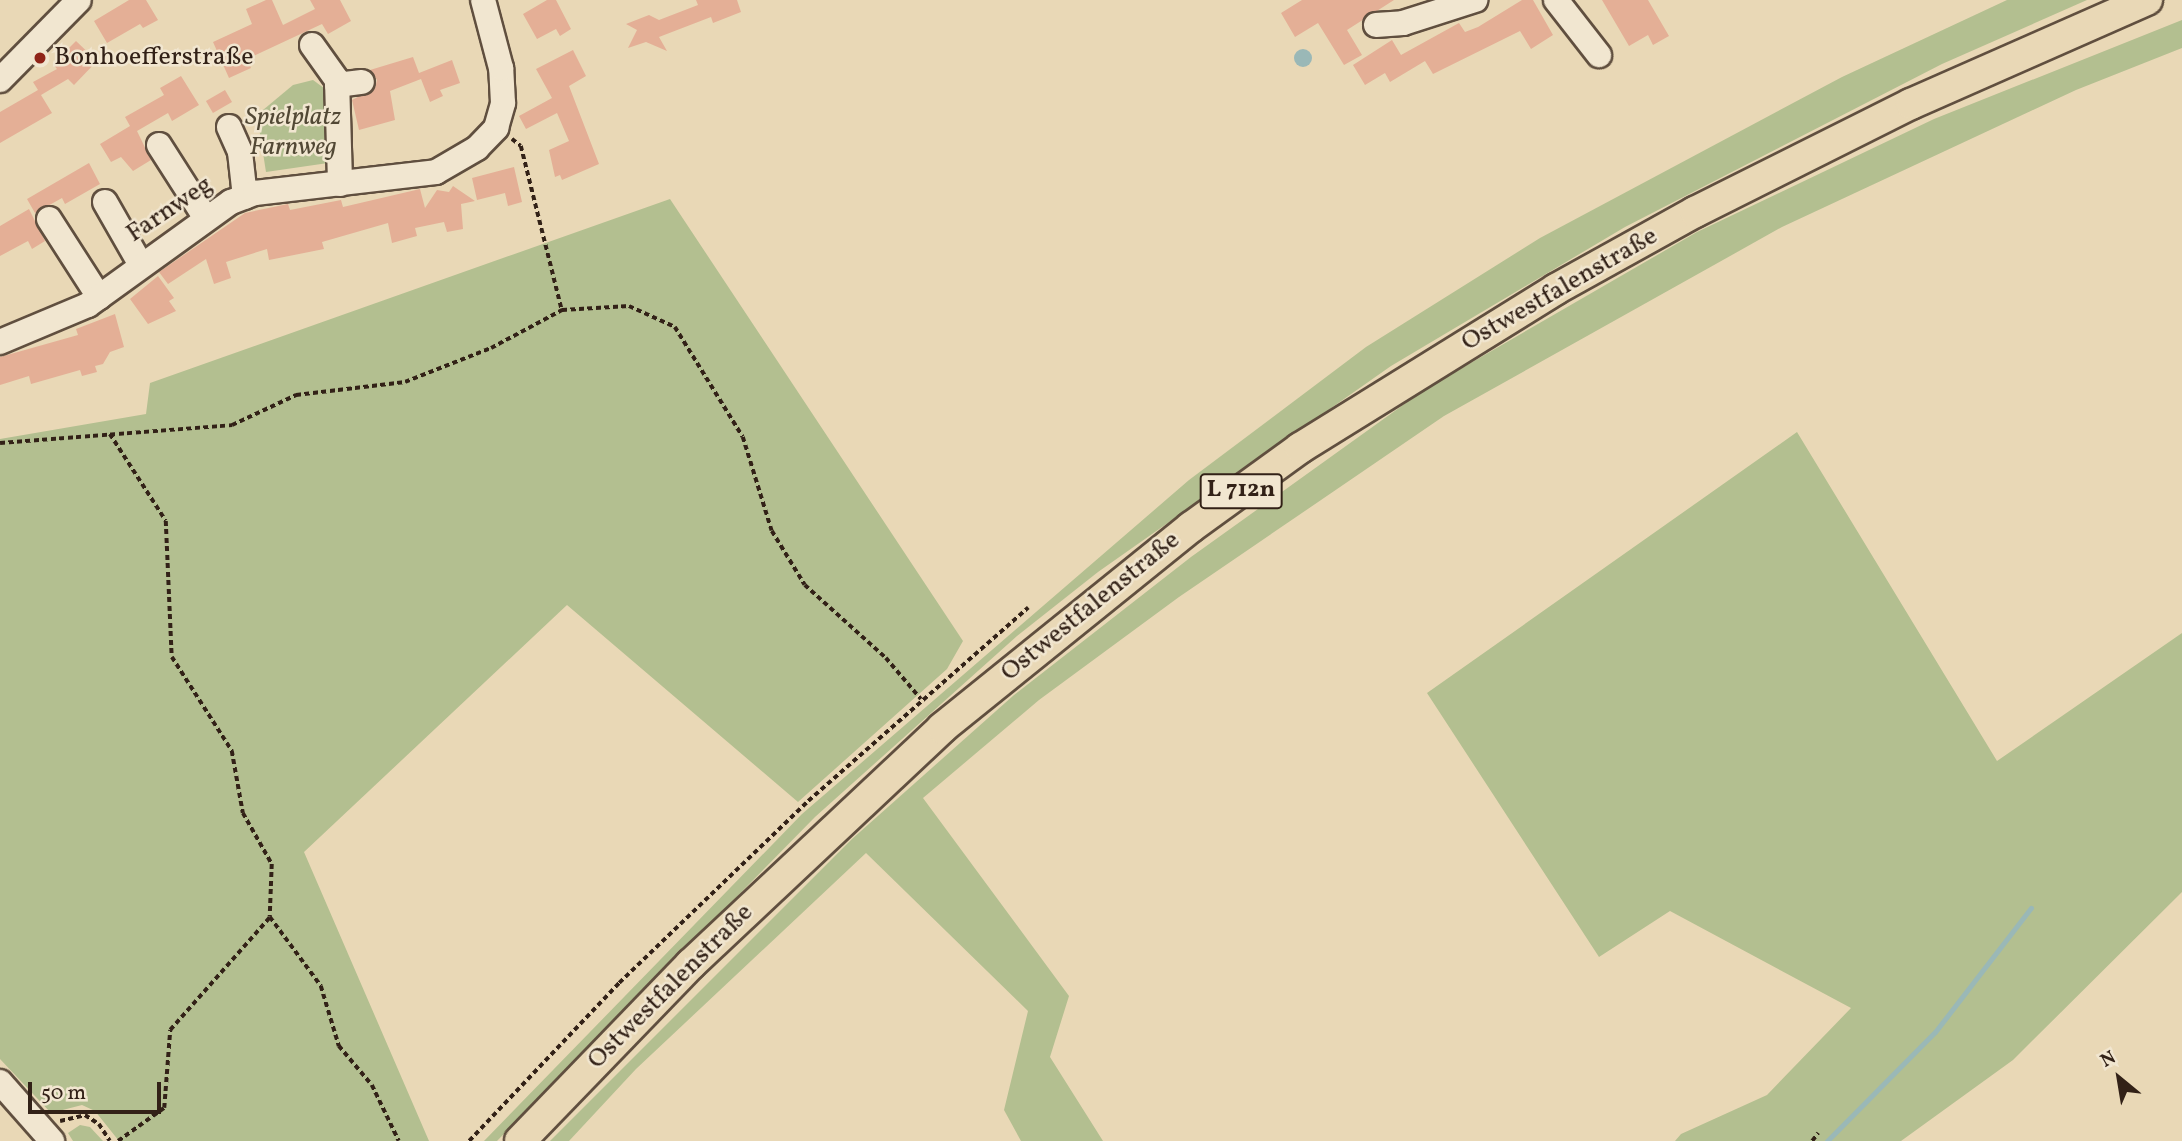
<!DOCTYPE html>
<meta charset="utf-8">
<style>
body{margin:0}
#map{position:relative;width:2182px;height:1141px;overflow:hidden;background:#e9d8b6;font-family:Vollkorn,serif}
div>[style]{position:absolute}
.green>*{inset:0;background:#b3bf90}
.water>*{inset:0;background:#9ab8b7}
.round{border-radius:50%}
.stream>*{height:5px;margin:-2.5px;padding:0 2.5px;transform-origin:2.5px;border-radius:2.5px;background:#9ab8b7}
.building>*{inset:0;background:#e4af96;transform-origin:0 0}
.path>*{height:3.5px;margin-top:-1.75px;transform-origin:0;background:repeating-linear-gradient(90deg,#322117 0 5px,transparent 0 8.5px)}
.roads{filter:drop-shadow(2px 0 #604f3f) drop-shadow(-2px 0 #604f3f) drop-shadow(0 2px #604f3f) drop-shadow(0 -2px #604f3f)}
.minor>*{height:24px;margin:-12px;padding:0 12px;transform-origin:12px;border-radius:12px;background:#f1e6d0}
.major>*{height:30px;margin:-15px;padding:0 15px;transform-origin:15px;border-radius:15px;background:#e9d8b6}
.dots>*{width:19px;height:19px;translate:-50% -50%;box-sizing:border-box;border:4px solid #f1e6d0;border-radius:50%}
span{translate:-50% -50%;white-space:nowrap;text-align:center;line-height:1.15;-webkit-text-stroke:5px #f1e6d0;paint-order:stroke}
.shield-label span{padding:2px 5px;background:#f1e6d0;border:2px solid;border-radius:5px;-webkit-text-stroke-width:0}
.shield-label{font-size:24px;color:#322117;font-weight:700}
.poi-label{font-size:26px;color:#322117}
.left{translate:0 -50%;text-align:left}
.park-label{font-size:26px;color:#524835;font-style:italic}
.street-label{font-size:26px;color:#322117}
.north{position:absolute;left:2084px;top:1043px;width:70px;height:70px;-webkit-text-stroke:5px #f1e6d0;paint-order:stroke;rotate:330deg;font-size:19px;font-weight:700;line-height:28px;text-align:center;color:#322117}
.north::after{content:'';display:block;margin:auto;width:24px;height:32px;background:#322117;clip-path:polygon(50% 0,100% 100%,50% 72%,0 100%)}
.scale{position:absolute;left:28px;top:1082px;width:133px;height:32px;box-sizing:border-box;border:4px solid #322117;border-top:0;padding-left:9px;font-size:21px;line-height:24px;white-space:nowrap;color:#322117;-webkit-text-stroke:5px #f1e6d0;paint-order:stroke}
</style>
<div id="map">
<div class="green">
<i style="clip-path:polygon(2007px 0,2087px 0,1942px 64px,1625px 227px,1391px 366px,1098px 572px,1017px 636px,815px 817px,497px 1141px,484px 1141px,802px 814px,1189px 480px,1366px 347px,1540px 238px,1842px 77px)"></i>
<i style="clip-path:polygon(2182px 20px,2182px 48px,2076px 90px,1782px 227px,1444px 416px,1179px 597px,1039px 700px,923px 798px,1069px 996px,1050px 1057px,1103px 1141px,1021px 1141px,1004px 1110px,1028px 1011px,866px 853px,636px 1069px,569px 1141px,550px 1141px,852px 839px,1014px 695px,1191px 557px,1424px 390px,1697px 232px,1934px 119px)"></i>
<i style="clip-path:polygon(313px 80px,328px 91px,328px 163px,266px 172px,257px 115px,293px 85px)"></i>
<i style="clip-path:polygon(670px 199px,963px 641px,947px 669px,798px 802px,567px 605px,304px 852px,429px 1141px,119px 1141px,95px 1111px,82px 1105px,51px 1113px,0 1059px,0 439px,146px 414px,150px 383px)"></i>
<i style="clip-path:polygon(1797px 432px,1997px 761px,2182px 633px,2182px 892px,2013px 1060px,1901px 1141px,1675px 1141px,1681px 1134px,1767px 1095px,1851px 1008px,1670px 911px,1599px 957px,1427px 693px)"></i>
<i style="clip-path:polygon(80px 1125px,90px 1127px,103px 1141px,73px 1141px,68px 1133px)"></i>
</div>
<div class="water">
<i class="round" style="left:1294px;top:49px;width:18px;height:18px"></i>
</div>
<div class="stream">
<i style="left:1827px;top:1141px;width:153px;rotate:-45.3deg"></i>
<i style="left:1935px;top:1032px;width:157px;rotate:-52.3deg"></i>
</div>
<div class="building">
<i style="clip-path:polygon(129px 0,146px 0,158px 20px,143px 28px,140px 24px,107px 43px,94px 21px)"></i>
<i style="clip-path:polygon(266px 0,272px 0,283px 25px,315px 9px,310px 0,340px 0,351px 21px,328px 34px,322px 24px,247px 59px,251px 68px,229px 78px,213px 42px,252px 24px,246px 9px)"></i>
<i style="clip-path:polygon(547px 0,556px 0,571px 29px,560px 36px,556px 29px,537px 39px,523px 14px)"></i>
<i style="clip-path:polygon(696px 0,737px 0,741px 12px,713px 23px,711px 17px,659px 37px,667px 51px,646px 42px,628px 48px,637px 30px,626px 24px,649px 15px,659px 20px,698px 5px)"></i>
<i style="clip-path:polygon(1302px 0,1394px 0,1347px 30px,1362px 55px,1344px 65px,1318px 23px,1295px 37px,1281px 13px)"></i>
<i style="clip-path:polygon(1522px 0,1533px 0,1553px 35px,1531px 49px,1520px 31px,1433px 74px,1425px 61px,1390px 82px,1385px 73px,1365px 85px,1353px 65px,1392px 40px,1401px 55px,1459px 23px,1465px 32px,1478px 27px)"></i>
<i style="clip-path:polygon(1602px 0,1648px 0,1669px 36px,1653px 45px,1648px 35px,1629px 46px)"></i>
<i style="clip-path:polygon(76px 41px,97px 61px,74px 85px,68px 79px,41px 95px,52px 113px,0 143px,0 112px,38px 90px,33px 82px,57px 69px,53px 64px)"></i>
<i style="clip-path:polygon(573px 50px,586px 76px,569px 86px,599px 164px,562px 180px,560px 175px,555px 177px,549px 150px,569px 141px,557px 113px,526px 129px,519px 116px,552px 98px,536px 69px)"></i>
<i style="clip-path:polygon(413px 57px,419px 73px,452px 60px,460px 83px,440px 90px,443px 96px,430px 102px,421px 79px,390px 91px,395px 120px,359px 130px,352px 100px,375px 88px,377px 80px,370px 70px)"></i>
<i style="clip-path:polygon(181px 76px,199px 105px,172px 121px,168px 113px,137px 131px,151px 160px,133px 171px,121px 157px,111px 162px,100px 144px,130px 126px,125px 117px,164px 95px,160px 88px)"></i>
<i style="left:225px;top:90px;width:14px;height:22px;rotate:60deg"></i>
<i style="clip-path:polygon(89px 163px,100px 184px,65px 204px,62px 198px,35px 213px,27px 199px)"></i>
<i style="clip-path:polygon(514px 167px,522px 202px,508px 206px,505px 193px,477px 200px,472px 178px)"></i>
<i style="clip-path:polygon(453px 186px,475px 201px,461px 204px,463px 229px,447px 232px,444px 222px,415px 228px,417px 236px,392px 243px,388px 223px,322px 242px,324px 249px,269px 260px,267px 249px,226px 262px,231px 278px,214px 284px,206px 259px,168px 284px,159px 272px,245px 213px,288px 204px,290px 210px,341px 200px,343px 207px,420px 189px,425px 208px,437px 190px,449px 192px)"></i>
<i style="clip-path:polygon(29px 209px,45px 241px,32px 249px,28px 241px,0 256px,0 226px)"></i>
<i style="clip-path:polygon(158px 276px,174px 298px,169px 301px,176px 311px,148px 324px,130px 299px)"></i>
<i style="clip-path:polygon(115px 314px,124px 347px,110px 352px,103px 364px,95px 366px,97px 372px,82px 376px,80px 370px,31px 384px,29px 376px,0 385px,0 357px,78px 335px,76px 329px)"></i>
</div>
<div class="path">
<i style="left:512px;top:139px;width:11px;rotate:38deg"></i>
<i style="left:521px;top:146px;width:169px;rotate:76deg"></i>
<i style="left:110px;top:434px;width:103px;rotate:57.2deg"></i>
<i style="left:166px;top:521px;width:136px;rotate:87.5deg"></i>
<i style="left:172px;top:657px;width:112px;rotate:57.4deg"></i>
<i style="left:232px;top:751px;width:63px;rotate:79.9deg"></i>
<i style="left:243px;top:813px;width:59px;rotate:60.4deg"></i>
<i style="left:272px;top:864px;width:53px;rotate:92.2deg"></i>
<i style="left:270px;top:917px;width:86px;rotate:53.5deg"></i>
<i style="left:321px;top:986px;width:63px;rotate:73.3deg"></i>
<i style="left:339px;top:1046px;width:51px;rotate:49.8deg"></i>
<i style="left:372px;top:1085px;width:62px;rotate:64.3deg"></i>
<i style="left:0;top:443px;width:233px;rotate:-4.4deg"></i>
<i style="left:232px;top:425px;width:71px;rotate:-25.1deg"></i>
<i style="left:296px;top:395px;width:110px;rotate:-6.8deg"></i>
<i style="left:405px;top:382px;width:92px;rotate:-21.6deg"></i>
<i style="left:491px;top:348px;width:81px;rotate:-28.2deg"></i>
<i style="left:562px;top:310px;width:67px;rotate:-3.4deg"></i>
<i style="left:629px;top:306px;width:51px;rotate:24.5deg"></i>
<i style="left:675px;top:327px;width:129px;rotate:58.3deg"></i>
<i style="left:743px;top:437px;width:98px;rotate:72.9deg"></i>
<i style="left:772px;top:531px;width:63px;rotate:58.6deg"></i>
<i style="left:805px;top:585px;width:109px;rotate:42deg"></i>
<i style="left:886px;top:658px;width:54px;rotate:49.5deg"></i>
<i style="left:60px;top:1121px;width:26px;rotate:-13deg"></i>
<i style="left:85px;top:1115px;width:17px;rotate:33deg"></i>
<i style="left:99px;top:1124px;width:20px;rotate:57deg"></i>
<i style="left:118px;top:1141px;width:57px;rotate:-35.7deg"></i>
<i style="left:164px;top:1108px;width:78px;rotate:-85.6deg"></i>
<i style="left:170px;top:1030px;width:151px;rotate:-48.5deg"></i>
<i style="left:469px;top:1141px;width:218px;rotate:-46.5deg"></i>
<i style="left:619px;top:983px;width:262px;rotate:-43.9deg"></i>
<i style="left:808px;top:801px;width:293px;rotate:-41.3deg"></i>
<i style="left:1812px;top:1141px;width:10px;rotate:-53deg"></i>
</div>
<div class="roads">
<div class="minor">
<i style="left:1556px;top:0;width:70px;rotate:52deg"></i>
<i style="left:1376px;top:25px;width:27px;rotate:-4deg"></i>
<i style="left:1403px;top:23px;width:76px;rotate:-17.7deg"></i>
<i style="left:312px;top:45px;width:43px;rotate:54.5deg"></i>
<i style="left:337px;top:80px;width:104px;rotate:88.3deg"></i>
<i style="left:0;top:80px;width:112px;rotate:-45.4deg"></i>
<i style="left:337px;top:85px;width:25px;rotate:-7deg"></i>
<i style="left:229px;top:127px;width:27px;rotate:66deg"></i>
<i style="left:240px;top:152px;width:45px;rotate:83.7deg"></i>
<i style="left:159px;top:145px;width:85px;rotate:57.4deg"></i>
<i style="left:105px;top:202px;width:73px;rotate:60.3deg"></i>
<i style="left:49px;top:219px;width:93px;rotate:57.3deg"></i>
<i style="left:0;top:342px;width:95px;rotate:-22.8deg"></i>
<i style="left:88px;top:305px;width:176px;rotate:-35.8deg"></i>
<i style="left:231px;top:202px;width:26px;rotate:-21deg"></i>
<i style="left:255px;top:193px;width:182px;rotate:-6.6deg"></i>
<i style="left:436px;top:172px;width:48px;rotate:-30.3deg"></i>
<i style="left:477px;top:148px;width:28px;rotate:-46deg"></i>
<i style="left:496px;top:128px;width:26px;rotate:-74deg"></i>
<i style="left:503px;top:103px;width:35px;rotate:-93deg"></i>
<i style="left:501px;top:68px;width:70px;rotate:-104.8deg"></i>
<i style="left:0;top:1082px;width:79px;rotate:48.6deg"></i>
</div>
<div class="major">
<i style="left:520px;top:1141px;width:246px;rotate:-46deg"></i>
<i style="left:691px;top:964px;width:345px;rotate:-43.2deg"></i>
<i style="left:942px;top:728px;width:320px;rotate:-38.9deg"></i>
<i style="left:1191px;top:527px;width:135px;rotate:-35.9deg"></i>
<i style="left:1300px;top:448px;width:301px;rotate:-31.8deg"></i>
<i style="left:1556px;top:289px;width:159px;rotate:-29deg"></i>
<i style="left:1695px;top:212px;width:241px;rotate:-26.6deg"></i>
<i style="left:1911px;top:104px;width:258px;rotate:-23.8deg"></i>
</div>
</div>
<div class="dots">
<i style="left:40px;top:58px;background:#8f2418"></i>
</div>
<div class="shield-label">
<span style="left:1241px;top:491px">L 712n</span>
</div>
<div class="poi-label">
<span class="left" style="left:54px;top:58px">Bonhoefferstraße</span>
</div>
<div class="park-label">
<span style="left:293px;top:133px">Spielplatz<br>Farnweg</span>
</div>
<div class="street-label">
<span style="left:170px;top:210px;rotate:-34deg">Farnweg</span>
<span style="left:1560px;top:290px;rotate:-30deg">Ostwestfalenstraße</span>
<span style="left:1091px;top:607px;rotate:-39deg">Ostwestfalenstraße</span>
<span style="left:671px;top:987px;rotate:-45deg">Ostwestfalenstraße</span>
</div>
<div class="north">N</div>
<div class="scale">50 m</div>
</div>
